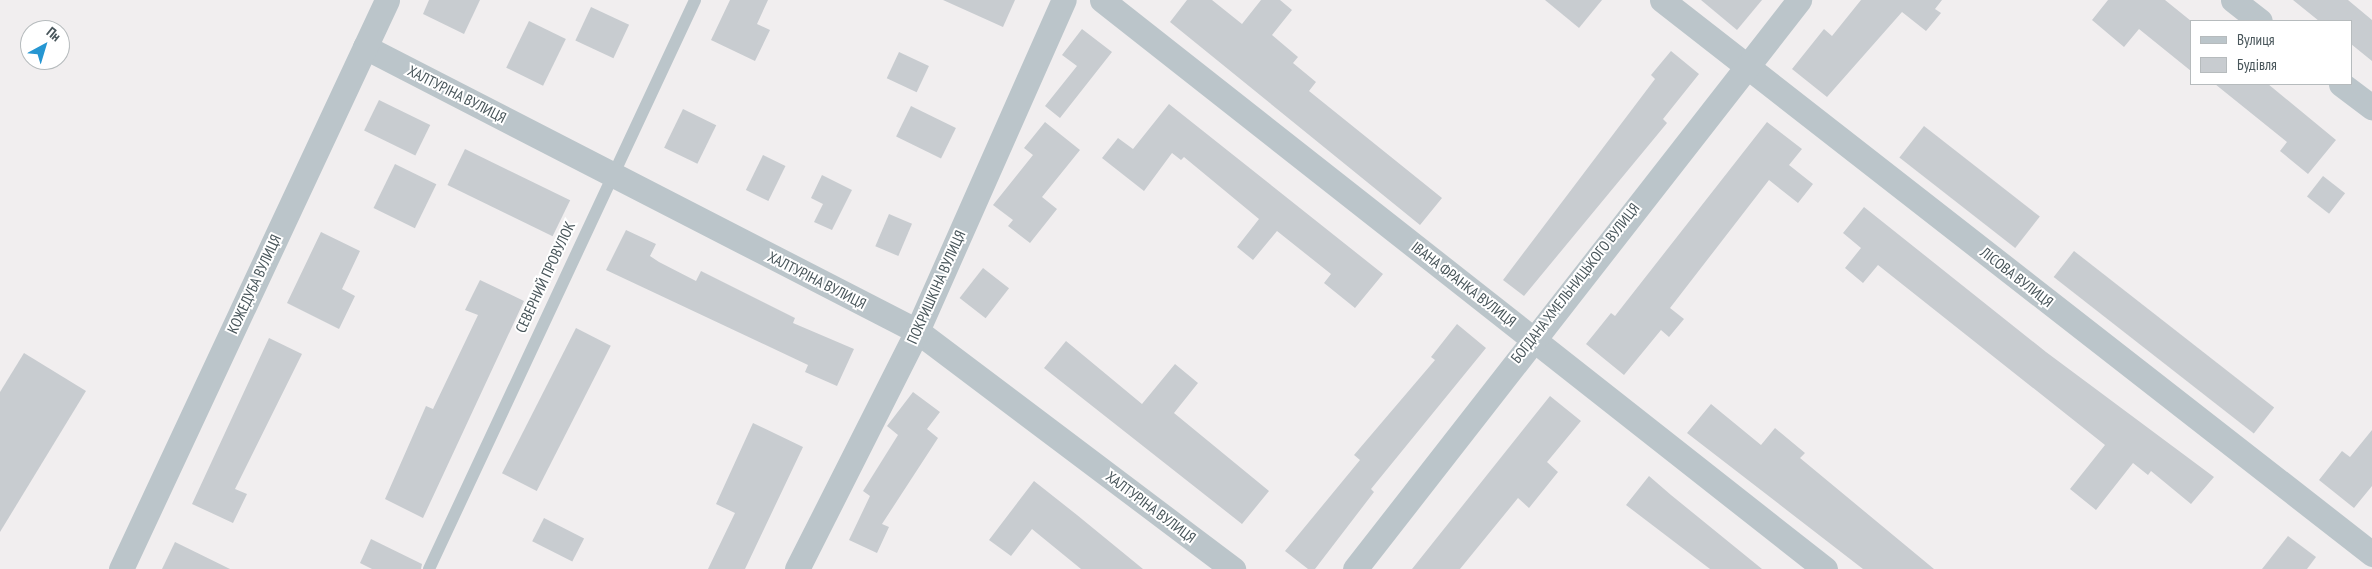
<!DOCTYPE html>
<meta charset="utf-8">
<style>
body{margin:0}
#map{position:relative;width:2372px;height:569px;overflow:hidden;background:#f1eeef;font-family:"PT Sans Narrow",sans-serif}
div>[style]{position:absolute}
.building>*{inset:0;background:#c8ccd0;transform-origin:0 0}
.lane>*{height:12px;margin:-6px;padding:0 6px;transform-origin:6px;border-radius:6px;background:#bbc5ca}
.street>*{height:25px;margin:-12.5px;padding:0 12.5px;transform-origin:12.5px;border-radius:12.5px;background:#bbc5ca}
span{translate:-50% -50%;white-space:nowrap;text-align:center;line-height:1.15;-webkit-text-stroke:4px #fff;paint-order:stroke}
.street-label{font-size:15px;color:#48555a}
.legend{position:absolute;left:2190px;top:20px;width:162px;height:65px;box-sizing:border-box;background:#fff;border:1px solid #b6bbbd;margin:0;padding:6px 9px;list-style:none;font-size:15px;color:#48555a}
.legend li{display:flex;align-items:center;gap:10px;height:25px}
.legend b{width:25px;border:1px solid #b6bbbd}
.north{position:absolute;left:20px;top:20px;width:50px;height:50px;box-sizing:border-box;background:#fff;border:1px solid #b6bbbd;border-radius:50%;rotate:39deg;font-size:14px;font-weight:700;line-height:20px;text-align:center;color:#48555a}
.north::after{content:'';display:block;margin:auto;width:18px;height:22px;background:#2696d2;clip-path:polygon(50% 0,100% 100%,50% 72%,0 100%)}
</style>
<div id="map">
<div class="building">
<i style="clip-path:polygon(429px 0,480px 0,464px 34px,423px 14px)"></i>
<i style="clip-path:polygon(730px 0,768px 0,757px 24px,770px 30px,755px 61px,711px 40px)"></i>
<i style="clip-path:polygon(943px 0,1015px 0,1003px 27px)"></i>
<i style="clip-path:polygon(1187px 0,1212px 0,1242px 24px,1261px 0,1280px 0,1292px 10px,1272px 35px,1298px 57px,1293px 63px,1316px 82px,1309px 91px,1442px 198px,1420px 225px,1170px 22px)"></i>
<i style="clip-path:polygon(1545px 0,1602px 0,1579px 28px)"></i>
<i style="clip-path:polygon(1701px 0,1762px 0,1737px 30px)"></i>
<i style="clip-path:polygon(1861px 0,1942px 0,1935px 9px,1941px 13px,1926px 31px,1902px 12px,1827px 97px,1792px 69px,1824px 29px,1832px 36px)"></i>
<i style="clip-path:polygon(2108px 0,2165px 0,2191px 21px,2191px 71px,2139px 29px,2124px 47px,2092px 20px)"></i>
<i style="clip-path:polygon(2293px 0,2348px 0,2372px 20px,2372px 61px,2351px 44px,2351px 21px,2319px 21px)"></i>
<i style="left:591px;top:7px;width:42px;height:37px;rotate:25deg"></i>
<i style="left:529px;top:21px;width:41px;height:52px;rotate:26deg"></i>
<i style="clip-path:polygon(1082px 29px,1112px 52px,1060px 118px,1045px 106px,1077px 66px,1062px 55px)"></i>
<i style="clip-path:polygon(1671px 51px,1699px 74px,1663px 119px,1667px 123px,1524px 296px,1503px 280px,1655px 79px,1651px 75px)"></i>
<i style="left:899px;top:52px;width:33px;height:29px;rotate:25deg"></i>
<i style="clip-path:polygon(2215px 84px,2268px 84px,2336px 140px,2308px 174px,2280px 151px,2287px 142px)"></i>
<i style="left:379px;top:100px;width:57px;height:34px;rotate:26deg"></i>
<i style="clip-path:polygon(1169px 104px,1383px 274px,1355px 308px,1324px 283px,1331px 274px,1277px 231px,1253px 260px,1237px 247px,1259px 219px,1184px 157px,1181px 160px,1172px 153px,1144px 191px,1102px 158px,1118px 138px,1133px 149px)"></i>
<i style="left:911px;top:106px;width:50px;height:34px;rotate:26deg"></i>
<i style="left:683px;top:109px;width:37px;height:43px;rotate:26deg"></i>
<i style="clip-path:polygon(1045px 122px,1080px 150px,1042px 197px,1057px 209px,1030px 243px,1008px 226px,1013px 220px,993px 205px,1033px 155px,1024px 148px)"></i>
<i style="clip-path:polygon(1767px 122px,1802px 149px,1789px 165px,1813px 184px,1798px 203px,1769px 180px,1670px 308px,1684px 319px,1669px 337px,1661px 330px,1624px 375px,1586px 344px,1611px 313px,1615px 316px)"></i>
<i style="left:1924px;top:126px;width:147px;height:40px;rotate:38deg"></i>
<i style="left:465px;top:149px;width:117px;height:40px;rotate:26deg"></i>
<i style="left:763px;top:155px;width:25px;height:39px;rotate:26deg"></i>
<i style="left:395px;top:164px;width:46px;height:49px;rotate:26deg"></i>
<i style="clip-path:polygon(822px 175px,852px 190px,832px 230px,814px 222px,823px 204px,811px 198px)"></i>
<i style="left:2323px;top:176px;width:28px;height:26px;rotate:38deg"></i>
<i style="clip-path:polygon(1864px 207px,2046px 352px,2214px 477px,2191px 504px,2151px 471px,2148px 475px,2133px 463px,2096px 510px,2070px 489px,2105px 445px,1878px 265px,1863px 283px,1845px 268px,1861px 248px,1843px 233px)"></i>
<i style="left:889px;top:214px;width:25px;height:35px;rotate:23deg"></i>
<i style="clip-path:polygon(626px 230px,656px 244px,650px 256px,659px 262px,696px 281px,701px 271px,795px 318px,793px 323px,854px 349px,837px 386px,805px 372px,808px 365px,606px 270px)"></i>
<i style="clip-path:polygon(321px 232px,360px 251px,342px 289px,355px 296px,339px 329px,287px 303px)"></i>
<i style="left:2074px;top:251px;width:254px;height:33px;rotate:38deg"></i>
<i style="left:983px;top:268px;width:33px;height:38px;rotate:38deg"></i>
<i style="clip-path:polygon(480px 280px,524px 301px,423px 518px,385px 499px,426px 406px,433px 409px,478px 315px,465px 310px)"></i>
<i style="clip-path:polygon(1457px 324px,1486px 348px,1371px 489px,1374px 492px,1315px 569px,1308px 569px,1285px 551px,1360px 460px,1354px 455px,1435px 360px,1431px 357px)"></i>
<i style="left:576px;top:328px;width:39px;height:163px;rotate:27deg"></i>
<i style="clip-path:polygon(269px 338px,302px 354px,235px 489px,247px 494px,233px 523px,192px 504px)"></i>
<i style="clip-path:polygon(1066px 341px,1142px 404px,1175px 364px,1198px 383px,1174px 413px,1269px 491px,1242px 524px,1044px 368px)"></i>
<i style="clip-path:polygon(24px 353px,86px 391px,0 532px,0 392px)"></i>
<i style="clip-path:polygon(913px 392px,940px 412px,927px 429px,938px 438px,882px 524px,889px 527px,877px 553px,849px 540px,870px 496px,863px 491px,898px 435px,887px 426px)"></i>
<i style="clip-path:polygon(1550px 396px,1581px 421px,1547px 462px,1558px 472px,1529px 508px,1518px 498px,1460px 569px,1412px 569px)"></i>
<i style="clip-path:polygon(1711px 404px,1761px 445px,1775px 428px,1805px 453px,1800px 458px,1934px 569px,1863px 569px,1687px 433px)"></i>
<i style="clip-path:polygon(753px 423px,803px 447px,745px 569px,708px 569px,735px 513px,716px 504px)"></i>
<i style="clip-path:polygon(2372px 430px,2372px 486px,2354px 508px,2319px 480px,2342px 451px,2350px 457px)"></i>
<i style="clip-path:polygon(1649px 476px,1671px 495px,1762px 569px,1710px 569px,1626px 505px)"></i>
<i style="clip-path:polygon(1034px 481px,1077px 515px,1143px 569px,1081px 569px,1032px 529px,1011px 556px,989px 540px)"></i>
<i style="left:544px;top:518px;width:45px;height:26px;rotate:27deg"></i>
<i style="clip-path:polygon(2288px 536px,2316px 557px,2307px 569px,2262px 569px)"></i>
<i style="clip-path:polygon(371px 539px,422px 564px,421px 569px,372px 569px,360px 563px)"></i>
<i style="clip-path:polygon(175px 542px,230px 569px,162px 569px)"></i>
</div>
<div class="lane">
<i style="left:429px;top:569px;width:628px;rotate:-64.94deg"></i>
</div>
<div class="street">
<i style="left:1102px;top:0;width:920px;rotate:38.2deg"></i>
<i style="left:1662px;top:0;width:901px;rotate:37.96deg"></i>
<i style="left:2233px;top:0;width:34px;rotate:38deg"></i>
<i style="left:365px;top:47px;width:621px;rotate:27.23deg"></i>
<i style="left:917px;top:331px;width:396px;rotate:37deg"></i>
<i style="left:2341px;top:84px;width:39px;rotate:37deg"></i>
<i style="left:121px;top:569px;width:628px;rotate:-64.94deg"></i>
<i style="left:797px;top:569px;width:267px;rotate:-63.2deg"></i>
<i style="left:917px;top:331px;width:362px;rotate:-66.1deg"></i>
<i style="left:1355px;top:569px;width:722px;rotate:-52.03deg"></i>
</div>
<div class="street-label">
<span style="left:457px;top:94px;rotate:27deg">ХАЛТУРІНА ВУЛИЦЯ</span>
<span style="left:545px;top:277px;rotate:-65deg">СЕВЕРНИЙ ПРОВУЛОК</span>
<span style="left:2017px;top:277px;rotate:38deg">ЛІСОВА ВУЛИЦЯ</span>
<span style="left:817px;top:280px;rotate:27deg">ХАЛТУРІНА ВУЛИЦЯ</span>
<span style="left:1575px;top:283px;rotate:-52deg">БОГДАНА ХМЕЛЬНИЦЬКОГО ВУЛИЦЯ</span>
<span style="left:254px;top:284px;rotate:-65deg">КОЖЕДУБА ВУЛИЦЯ</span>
<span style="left:1464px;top:284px;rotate:38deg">ІВАНА ФРАНКА ВУЛИЦЯ</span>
<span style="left:936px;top:287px;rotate:-66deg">ПОКРИШКІНА ВУЛИЦЯ</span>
<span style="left:1151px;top:507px;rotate:37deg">ХАЛТУРІНА ВУЛИЦЯ</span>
</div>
<ul class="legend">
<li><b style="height:6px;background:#bbc5ca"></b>Вулиця</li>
<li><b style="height:14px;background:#c8ccd0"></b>Будівля</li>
</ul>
<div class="north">Пн</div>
</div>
